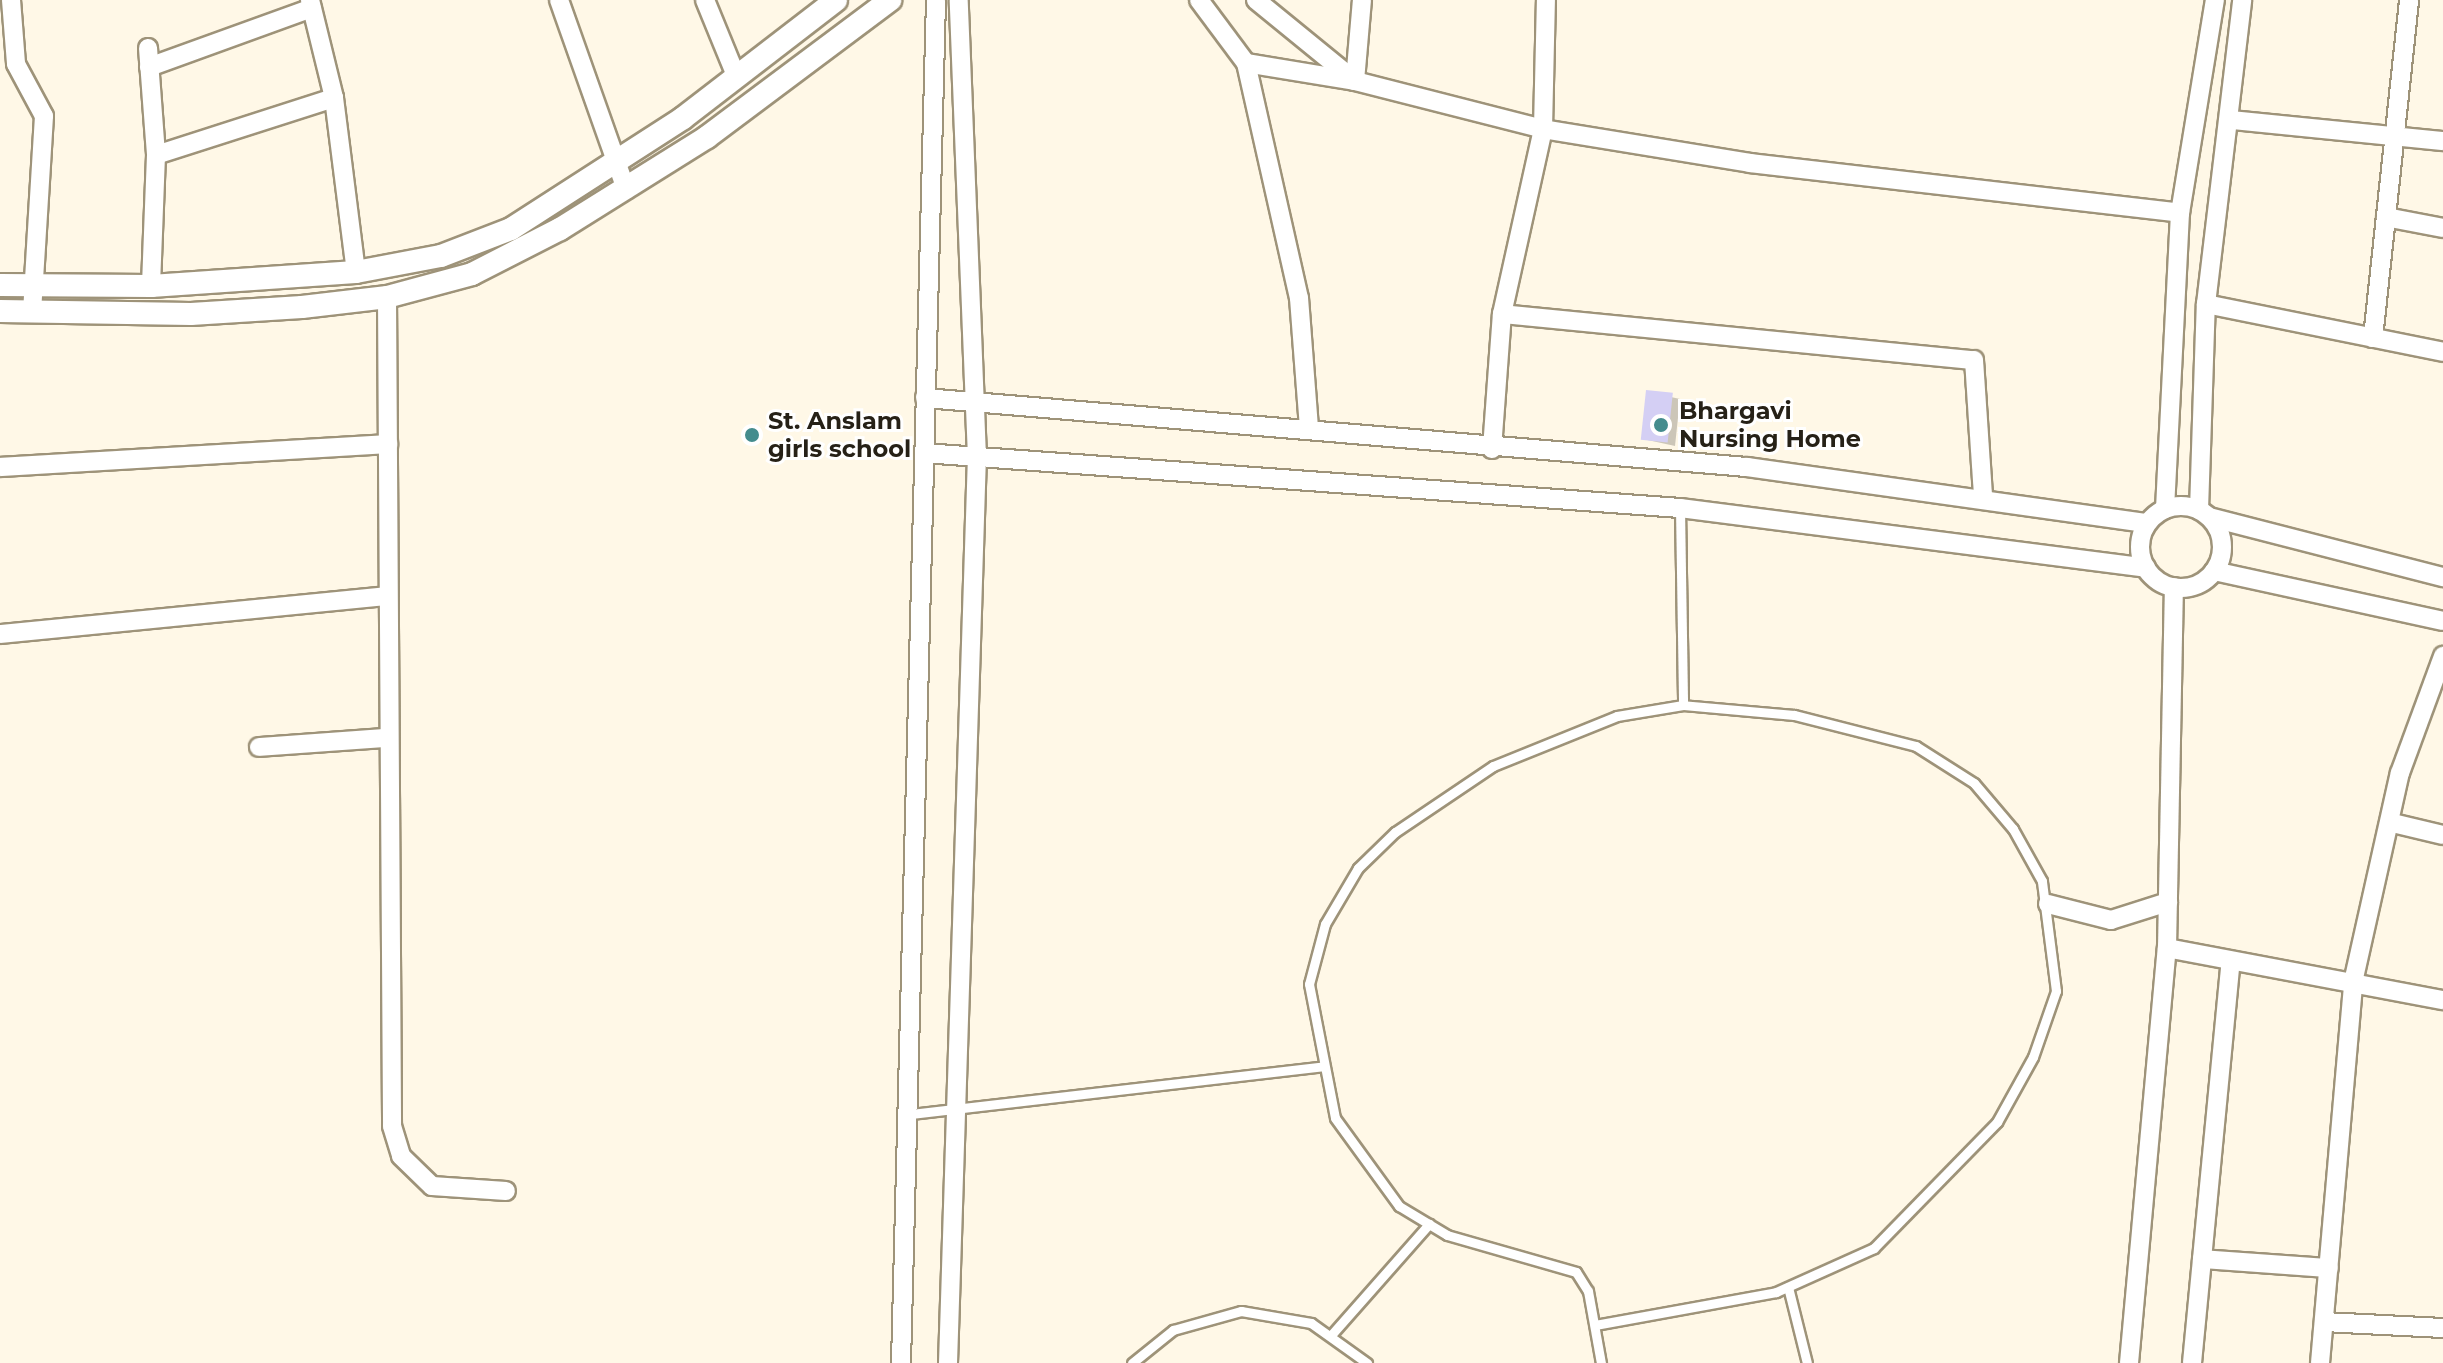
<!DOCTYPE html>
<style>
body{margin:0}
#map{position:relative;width:2443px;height:1363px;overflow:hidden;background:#fff8e7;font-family:Montserrat,sans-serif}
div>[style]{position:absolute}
.shadow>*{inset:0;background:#0003}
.building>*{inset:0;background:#d4cff4;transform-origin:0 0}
.roads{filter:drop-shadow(2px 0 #9e9379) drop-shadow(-2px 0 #9e9379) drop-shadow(0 2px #9e9379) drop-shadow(0 -2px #9e9379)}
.service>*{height:9px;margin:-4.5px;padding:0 4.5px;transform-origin:4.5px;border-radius:4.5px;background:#fff}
.minor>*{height:18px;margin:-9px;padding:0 9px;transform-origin:9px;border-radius:9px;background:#fff}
.minor>.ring{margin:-9px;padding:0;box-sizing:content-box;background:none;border:18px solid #fff;border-radius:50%}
.tertiary>*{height:22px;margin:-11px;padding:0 11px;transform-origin:11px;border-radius:11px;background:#fff}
.dots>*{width:22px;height:22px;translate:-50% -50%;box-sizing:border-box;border:4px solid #fff;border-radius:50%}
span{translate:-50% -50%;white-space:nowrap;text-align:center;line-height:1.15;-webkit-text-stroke:6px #fff;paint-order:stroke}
.poi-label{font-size:24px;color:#262117;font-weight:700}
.left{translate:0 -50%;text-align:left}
</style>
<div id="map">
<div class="shadow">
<i style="clip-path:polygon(1648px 392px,1680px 399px,1675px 446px,1643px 439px)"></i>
</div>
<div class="building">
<i style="left:1646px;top:390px;width:27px;height:50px;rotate:6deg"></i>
</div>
<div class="roads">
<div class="service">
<i style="left:1680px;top:508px;width:197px;rotate:89.1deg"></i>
<i style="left:911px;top:1114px;width:412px;rotate:-6.6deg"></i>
<i style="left:1788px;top:1287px;width:78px;rotate:76deg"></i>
<i style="left:1595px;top:1325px;width:184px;rotate:-10.3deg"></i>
<i style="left:1776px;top:1292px;width:107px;rotate:-24.2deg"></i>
<i style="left:1874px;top:1248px;width:176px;rotate:-45.7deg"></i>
<i style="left:1997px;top:1122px;width:74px;rotate:-61deg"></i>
<i style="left:2033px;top:1057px;width:70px;rotate:-70.8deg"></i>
<i style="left:2056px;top:991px;width:111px;rotate:-97.3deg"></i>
<i style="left:2042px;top:881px;width:60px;rotate:-119.1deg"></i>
<i style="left:2013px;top:829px;width:60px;rotate:-130.3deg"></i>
<i style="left:1974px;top:783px;width:69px;rotate:-147.5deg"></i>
<i style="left:1916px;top:746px;width:126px;rotate:-165.7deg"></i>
<i style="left:1794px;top:715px;width:111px;rotate:-174.9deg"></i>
<i style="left:1683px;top:705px;width:67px;rotate:170.5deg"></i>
<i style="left:1617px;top:716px;width:134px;rotate:158deg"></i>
<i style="left:1493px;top:766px;width:118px;rotate:146deg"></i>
<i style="left:1395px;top:832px;width:52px;rotate:135.8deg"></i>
<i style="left:1358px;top:868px;width:65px;rotate:120.5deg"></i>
<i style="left:1325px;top:924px;width:62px;rotate:104.9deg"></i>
<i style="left:1309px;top:984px;width:136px;rotate:79deg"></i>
<i style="left:1335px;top:1118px;width:109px;rotate:54deg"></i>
<i style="left:1399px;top:1206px;width:56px;rotate:31.1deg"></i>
<i style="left:1447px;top:1235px;width:134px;rotate:16deg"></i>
<i style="left:1576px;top:1272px;width:22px;rotate:58deg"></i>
<i style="left:1588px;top:1291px;width:73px;rotate:79.8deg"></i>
<i style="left:1332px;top:1334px;width:147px;rotate:-48.6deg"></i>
<i style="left:1132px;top:1363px;width:53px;rotate:-38.8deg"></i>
<i style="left:1173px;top:1330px;width:71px;rotate:-15.6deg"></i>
<i style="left:1241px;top:1311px;width:71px;rotate:9.7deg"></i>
<i style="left:1311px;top:1323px;width:69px;rotate:35.5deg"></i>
</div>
<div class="minor">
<i style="left:11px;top:0;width:64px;rotate:85.5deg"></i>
<i style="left:16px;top:64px;width:59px;rotate:61.7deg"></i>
<i style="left:44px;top:116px;width:195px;rotate:93.5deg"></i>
<i style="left:310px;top:0;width:101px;rotate:76.2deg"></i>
<i style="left:334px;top:98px;width:175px;rotate:82.8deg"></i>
<i style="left:559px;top:0;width:201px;rotate:70.5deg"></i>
<i style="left:705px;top:0;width:84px;rotate:67.7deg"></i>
<i style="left:1199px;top:0;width:79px;rotate:53.3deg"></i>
<i style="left:1246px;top:63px;width:241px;rotate:77.3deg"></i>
<i style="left:1299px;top:298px;width:129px;rotate:85.6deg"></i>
<i style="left:1256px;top:0;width:125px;rotate:39.2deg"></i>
<i style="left:148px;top:48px;width:107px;rotate:85.7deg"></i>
<i style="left:156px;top:155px;width:131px;rotate:92.2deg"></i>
<i style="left:1246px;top:63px;width:110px;rotate:9.4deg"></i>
<i style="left:1355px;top:81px;width:194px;rotate:14.3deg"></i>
<i style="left:1543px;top:129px;width:210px;rotate:9.3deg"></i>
<i style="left:1750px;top:163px;width:433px;rotate:6.6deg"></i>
<i style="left:149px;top:67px;width:173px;rotate:-19.9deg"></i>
<i style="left:1355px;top:81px;width:81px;rotate:-85.1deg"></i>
<i style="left:2232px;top:120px;width:212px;rotate:5.7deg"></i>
<i style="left:156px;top:155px;width:187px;rotate:-17.8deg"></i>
<i style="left:2386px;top:217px;width:58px;rotate:10.9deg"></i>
<i style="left:387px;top:297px;width:829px;rotate:89.65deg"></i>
<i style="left:392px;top:1126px;width:31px;rotate:73deg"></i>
<i style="left:401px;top:1156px;width:43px;rotate:44.1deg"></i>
<i style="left:432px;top:1186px;width:74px;rotate:3.9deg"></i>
<i style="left:2206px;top:304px;width:242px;rotate:11.4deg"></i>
<i style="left:1502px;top:314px;width:474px;rotate:5.6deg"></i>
<i style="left:1974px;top:360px;width:135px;rotate:86.2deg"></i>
<i style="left:2373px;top:338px;width:340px;rotate:-83.9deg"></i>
<i style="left:925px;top:398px;width:825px;rotate:4.8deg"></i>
<i style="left:1747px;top:467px;width:404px;rotate:8deg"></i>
<i style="left:1492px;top:449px;width:135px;rotate:-85.8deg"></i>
<i style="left:1502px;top:314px;width:189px;rotate:-77.5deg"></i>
<i style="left:1543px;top:129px;width:129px;rotate:-88.7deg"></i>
<i style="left:924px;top:453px;width:758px;rotate:4.16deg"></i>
<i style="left:1680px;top:508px;width:470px;rotate:7.3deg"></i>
<i style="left:0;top:467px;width:389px;rotate:-3.4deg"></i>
<i class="ring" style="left:2140px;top:506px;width:64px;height:64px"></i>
<i style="left:2165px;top:509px;width:296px;rotate:-87.1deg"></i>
<i style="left:2180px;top:213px;width:216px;rotate:-80.7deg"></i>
<i style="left:2199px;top:510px;width:206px;rotate:-88.1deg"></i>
<i style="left:2206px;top:304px;width:306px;rotate:-83.2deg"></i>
<i style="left:2209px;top:517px;width:242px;rotate:14.4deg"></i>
<i style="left:2214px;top:571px;width:234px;rotate:12.3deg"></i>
<i style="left:0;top:634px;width:389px;rotate:-5.6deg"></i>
<i style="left:259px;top:747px;width:127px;rotate:-4.1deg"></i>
<i style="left:2393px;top:823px;width:51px;rotate:13.5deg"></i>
<i style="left:2048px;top:904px;width:65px;rotate:14.3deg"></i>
<i style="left:2111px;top:920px;width:60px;rotate:-17.5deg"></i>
<i style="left:2167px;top:948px;width:281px;rotate:10.7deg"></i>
<i style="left:2202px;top:1259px;width:127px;rotate:4.1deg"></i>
<i style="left:2324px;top:1322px;width:119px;rotate:2.9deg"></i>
<i style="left:901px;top:1363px;width:1363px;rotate:-88.53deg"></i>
<i style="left:948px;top:1363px;width:906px;rotate:-88.17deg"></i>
<i style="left:977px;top:457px;width:457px;rotate:-92.3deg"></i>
<i style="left:2129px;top:1363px;width:417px;rotate:-84.8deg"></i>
<i style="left:2167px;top:948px;width:361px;rotate:-88.9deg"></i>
<i style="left:2192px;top:1363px;width:404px;rotate:-84.5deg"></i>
<i style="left:2320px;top:1363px;width:386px;rotate:-85deg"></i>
<i style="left:2354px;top:978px;width:210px;rotate:-77.4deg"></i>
<i style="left:2400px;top:773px;width:125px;rotate:-69.8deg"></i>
</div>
<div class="tertiary">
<i style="left:0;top:285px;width:151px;rotate:0.4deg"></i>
<i style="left:151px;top:286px;width:205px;rotate:-3.9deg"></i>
<i style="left:356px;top:272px;width:86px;rotate:-10.7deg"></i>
<i style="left:441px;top:256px;width:75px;rotate:-21.1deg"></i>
<i style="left:511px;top:229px;width:205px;rotate:-32.8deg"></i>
<i style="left:683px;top:118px;width:193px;rotate:-37.6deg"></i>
<i style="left:0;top:311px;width:191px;rotate:0.9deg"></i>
<i style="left:191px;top:314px;width:111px;rotate:-3.6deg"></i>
<i style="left:302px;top:307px;width:86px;rotate:-6.7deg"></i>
<i style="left:387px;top:297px;width:88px;rotate:-15.1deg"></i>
<i style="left:472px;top:274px;width:99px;rotate:-27.1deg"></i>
<i style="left:560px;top:229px;width:173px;rotate:-32deg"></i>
<i style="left:707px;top:137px;width:229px;rotate:-36.8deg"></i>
</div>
</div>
<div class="dots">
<i style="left:1661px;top:425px;background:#448c8d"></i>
<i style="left:752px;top:435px;background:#448c8d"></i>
</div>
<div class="poi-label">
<span class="left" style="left:1679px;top:425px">Bhargavi<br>Nursing Home</span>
<span class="left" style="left:768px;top:435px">St. Anslam<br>girls school</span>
</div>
</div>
